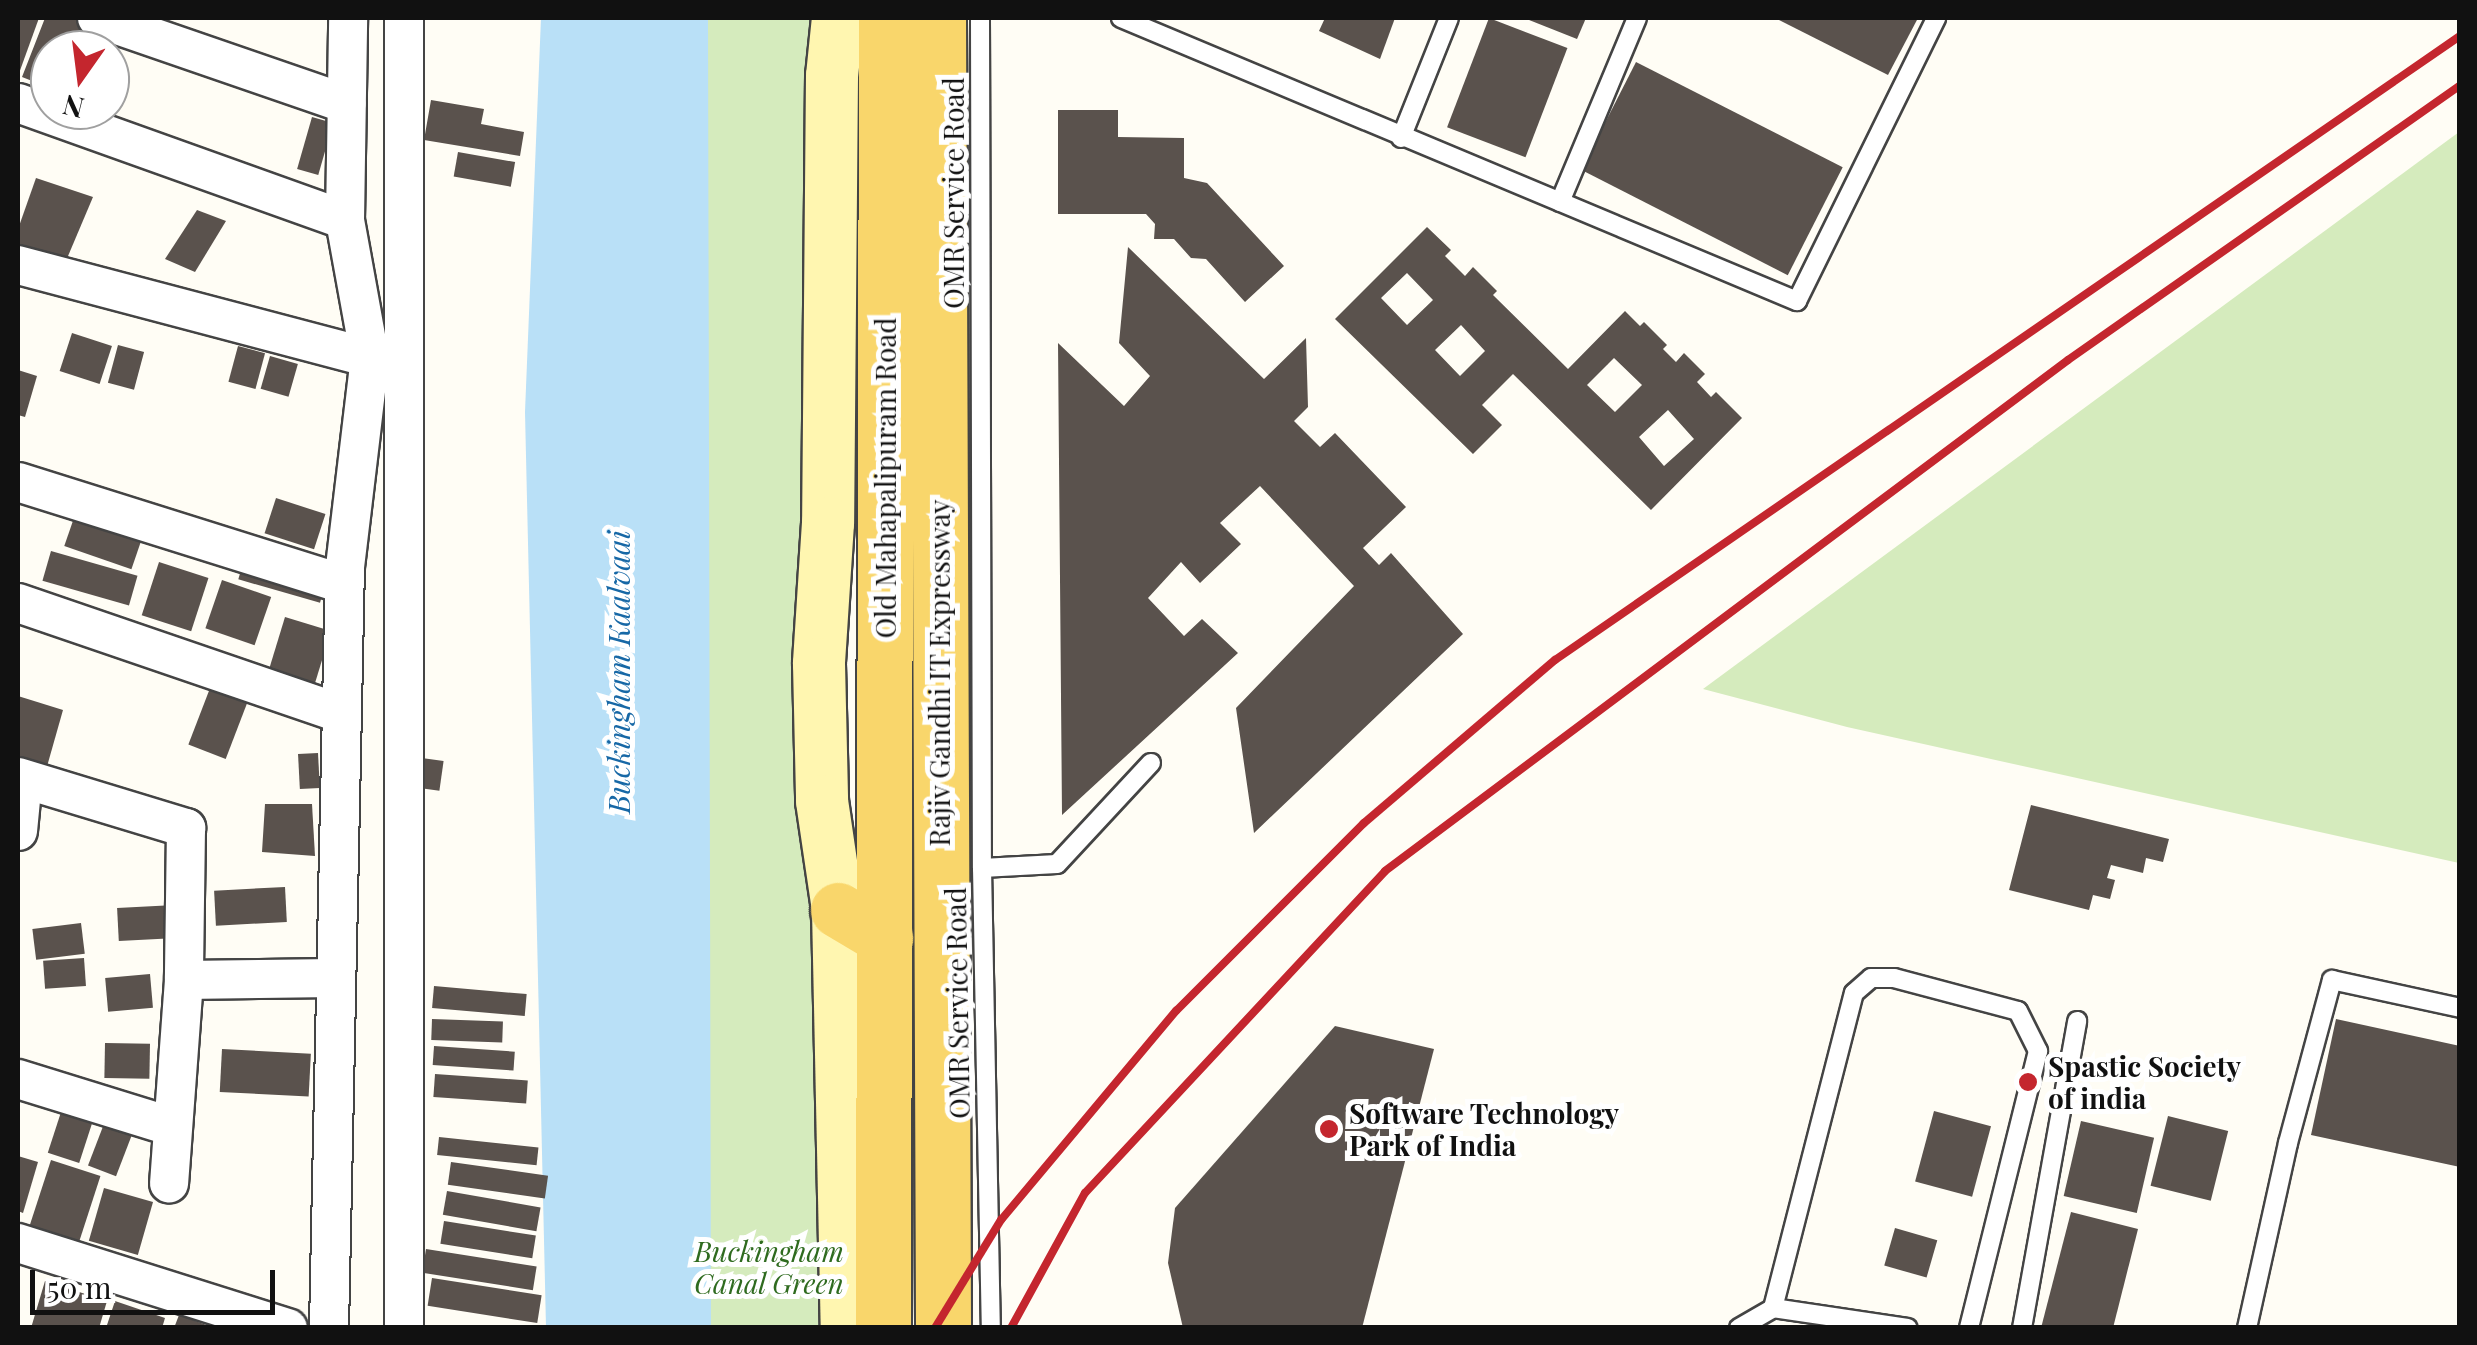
<!DOCTYPE html>
<style>
body{margin:0}
#map{position:relative;width:2477px;height:1345px;overflow:hidden;background:#fffdf5;font-family:"Playfair Display",serif}
div>[style]{position:absolute}
.green>*{inset:0;background:#d5ebbd;transform-origin:0 0}
.water>*{inset:0;background:#b9e0f7}
.building>*{inset:0;background:#5a524d;transform-origin:0 0}
.roads{filter:drop-shadow(2px 0 #444) drop-shadow(-2px 0 #444) drop-shadow(0 2px #444) drop-shadow(0 -2px #444)}
.lane>*{height:18px;margin:-9px;padding:0 9px;transform-origin:9px;border-radius:9px;background:#fff}
.street>*{height:38px;margin:-19px;padding:0 19px;transform-origin:19px;border-radius:19px;background:#fff}
.secondary>*{height:52px;margin:-26px;padding:0 26px;transform-origin:26px;border-radius:26px;background:#fff6b0}
.primary>*{height:55px;margin:-27.5px;padding:0 27.5px;transform-origin:27.5px;border-radius:27.5px;background:#f9d66b}
.rail>*{height:8px;margin:-4px;padding:0 4px;transform-origin:4px;border-radius:4px;background:#c4262e}
.dots>*{width:28px;height:28px;translate:-50% -50%;box-sizing:border-box;border:5px solid #fff;border-radius:50%}
span{translate:-50% -50%;white-space:nowrap;text-align:center;line-height:1.15;-webkit-text-stroke:10px #fff;paint-order:stroke}
.street-label{font-size:28px;color:#111}
.poi-label{font-size:28px;color:#111;font-weight:700}
.left{translate:0 -50%;text-align:left}
.park-label{font-size:28px;color:#2f6b1f;font-style:italic}
.water-label{font-size:30px;color:#1768a6;font-style:italic}
.frame{position:absolute;inset:0;border:20px solid #111;pointer-events:none}
.north{position:absolute;left:30px;top:30px;width:100px;height:100px;box-sizing:border-box;background:#fff;border:2px solid #a0a0a0;border-radius:50%;rotate:194deg;font-size:28px;font-weight:700;line-height:40px;text-align:center;color:#111}
.north::after{content:'';display:block;margin:auto;width:35px;height:45px;background:#c4262e;clip-path:polygon(50% 0,100% 100%,50% 72%,0 100%)}
.scale{position:absolute;left:30px;top:1270px;width:245px;height:45px;box-sizing:border-box;border:5px solid #111;border-top:0;padding-left:12px;font-size:30px;line-height:35px;white-space:nowrap;color:#111;-webkit-text-stroke:8px #fff;paint-order:stroke}
</style>
<div id="map">
<div class="green">
<i style="left:708px;top:18px;width:113px;height:1309px"></i>
<i style="clip-path:polygon(2459px 132px,2459px 863px,1847px 727px,1703px 689px)"></i>
</div>
<div class="water">
<i style="clip-path:polygon(541px 18px,708px 18px,711px 1327px,546px 1327px,525px 412px)"></i>
</div>
<div class="building">
<i style="clip-path:polygon(18px 18px,39px 18px,18px 76px)"></i>
<i style="clip-path:polygon(45px 18px,87px 18px,74px 50px,50px 50px,50px 88px,22px 77px)"></i>
<i style="clip-path:polygon(1325px 18px,1395px 18px,1380px 59px,1319px 31px)"></i>
<i style="left:1489px;top:18px;width:84px;height:117px;rotate:21deg"></i>
<i style="clip-path:polygon(1524px 18px,1586px 18px,1577px 39px)"></i>
<i style="clip-path:polygon(1775px 18px,1918px 18px,1888px 75px)"></i>
<i style="left:1636px;top:62px;width:232px;height:121px;rotate:27deg"></i>
<i style="clip-path:polygon(431px 100px,484px 109px,481px 124px,524px 132px,520px 156px,424px 140px)"></i>
<i style="clip-path:polygon(1058px 110px,1118px 110px,1118px 137px,1184px 138px,1184px 178px,1207px 183px,1284px 266px,1245px 302px,1206px 259px,1191px 258px,1174px 239px,1154px 239px,1155px 224px,1146px 214px,1058px 214px)"></i>
<i style="left:312px;top:117px;width:22px;height:54px;rotate:16deg"></i>
<i style="left:458px;top:152px;width:58px;height:25px;rotate:10deg"></i>
<i style="clip-path:polygon(36px 178px,93px 197px,60px 275px,18px 258px,18px 229px)"></i>
<i style="clip-path:polygon(197px 210px,226px 221px,195px 272px,165px 259px)"></i>
<i style="clip-path:polygon(evenodd,1427px 227px,1451px 250px,1445px 256px,1465px 276px,1473px 267px,1497px 291px,1493px 295px,1568px 369px,1625px 311px,1640px 326px,1644px 322px,1667px 345px,1663px 349px,1676px 362px,1684px 353px,1705px 374px,1697px 382px,1711px 397px,1716px 392px,1742px 418px,1651px 510px,1513px 374px,1482px 405px,1502px 425px,1473px 454px,1335px 319px,1427px 227px,1407px 273px,1433px 300px,1407px 325px,1381px 298px,1407px 273px,1427px 227px,1461px 325px,1485px 351px,1460px 376px,1435px 350px,1461px 325px,1427px 227px,1614px 358px,1642px 385px,1615px 412px,1587px 385px,1614px 358px,1427px 227px,1668px 410px,1694px 439px,1664px 466px,1639px 437px,1668px 410px)"></i>
<i style="clip-path:polygon(1128px 247px,1264px 379px,1306px 338px,1308px 407px,1294px 421px,1320px 447px,1335px 433px,1406px 507px,1363px 548px,1379px 565px,1391px 553px,1463px 634px,1254px 833px,1236px 708px,1354px 586px,1260px 486px,1220px 523px,1241px 544px,1200px 583px,1181px 562px,1148px 598px,1184px 636px,1202px 619px,1238px 653px,1062px 815px,1058px 343px,1124px 406px,1150px 376px,1119px 343px)"></i>
<i style="left:72px;top:333px;width:42px;height:40px;rotate:18deg"></i>
<i style="left:118px;top:345px;width:27px;height:39px;rotate:15deg"></i>
<i style="left:238px;top:346px;width:28px;height:37px;rotate:15deg"></i>
<i style="left:270px;top:356px;width:29px;height:34px;rotate:16deg"></i>
<i style="clip-path:polygon(18px 370px,37px 376px,25px 417px,18px 415px)"></i>
<i style="left:276px;top:498px;width:52px;height:37px;rotate:18deg"></i>
<i style="left:76px;top:512px;width:71px;height:36px;rotate:19deg"></i>
<i style="left:51px;top:551px;width:90px;height:31px;rotate:16deg"></i>
<i style="left:159px;top:562px;width:52px;height:56px;rotate:18deg"></i>
<i style="left:243px;top:563px;width:85px;height:17px;rotate:16deg"></i>
<i style="left:222px;top:580px;width:52px;height:51px;rotate:19deg"></i>
<i style="left:285px;top:617px;width:48px;height:60px;rotate:17deg"></i>
<i style="left:212px;top:683px;width:40px;height:66px;rotate:21deg"></i>
<i style="clip-path:polygon(18px 696px,63px 710px,46px 770px,18px 762px)"></i>
<i style="left:318px;top:753px;width:35px;height:20px;rotate:87deg"></i>
<i style="left:400px;top:755px;width:44px;height:30px;rotate:8deg"></i>
<i style="clip-path:polygon(265px 804px,312px 804px,315px 856px,262px 852px)"></i>
<i style="clip-path:polygon(2031px 805px,2169px 839px,2163px 862px,2146px 858px,2143px 873px,2111px 865px,2107px 878px,2115px 880px,2110px 899px,2093px 895px,2089px 910px,2009px 890px)"></i>
<i style="left:285px;top:887px;width:35px;height:71px;rotate:87deg"></i>
<i style="left:175px;top:905px;width:33px;height:58px;rotate:87deg"></i>
<i style="left:81px;top:923px;width:31px;height:49px;rotate:83deg"></i>
<i style="left:84px;top:958px;width:28px;height:41px;rotate:86deg"></i>
<i style="left:150px;top:974px;width:34px;height:45px;rotate:85deg"></i>
<i style="left:434px;top:986px;width:93px;height:22px;rotate:5deg"></i>
<i style="left:432px;top:1019px;width:71px;height:21px;rotate:2deg"></i>
<i style="clip-path:polygon(2336px 1019px,2460px 1046px,2460px 1167px,2311px 1135px)"></i>
<i style="clip-path:polygon(1335px 1026px,1434px 1049px,1362px 1328px,1183px 1328px,1168px 1263px,1175px 1208px)"></i>
<i style="left:105px;top:1043px;width:45px;height:35px;rotate:1deg"></i>
<i style="left:434px;top:1046px;width:81px;height:19px;rotate:4deg"></i>
<i style="left:222px;top:1049px;width:89px;height:43px;rotate:3deg"></i>
<i style="left:435px;top:1074px;width:93px;height:23px;rotate:4deg"></i>
<i style="left:62px;top:1109px;width:33px;height:46px;rotate:18deg"></i>
<i style="left:1934px;top:1111px;width:59px;height:73px;rotate:15deg"></i>
<i style="left:107px;top:1116px;width:30px;height:53px;rotate:21deg"></i>
<i style="left:2168px;top:1116px;width:62px;height:72px;rotate:14deg"></i>
<i style="left:2081px;top:1121px;width:75px;height:77px;rotate:13deg"></i>
<i style="left:439px;top:1137px;width:100px;height:18px;rotate:6deg"></i>
<i style="clip-path:polygon(18px 1156px,38px 1162px,23px 1213px,18px 1211px)"></i>
<i style="left:51px;top:1160px;width:52px;height:69px;rotate:18deg"></i>
<i style="left:451px;top:1162px;width:98px;height:23px;rotate:8deg"></i>
<i style="left:104px;top:1188px;width:51px;height:55px;rotate:16deg"></i>
<i style="left:447px;top:1191px;width:95px;height:24px;rotate:10deg"></i>
<i style="clip-path:polygon(2071px 1212px,2138px 1229px,2113px 1328px,2041px 1328px)"></i>
<i style="left:444px;top:1221px;width:93px;height:23px;rotate:9deg"></i>
<i style="left:1895px;top:1228px;width:44px;height:39px;rotate:16deg"></i>
<i style="left:426px;top:1249px;width:112px;height:24px;rotate:9deg"></i>
<i style="left:432px;top:1278px;width:111px;height:28px;rotate:9deg"></i>
<i style="clip-path:polygon(45px 1281px,107px 1301px,99px 1328px,31px 1328px)"></i>
<i style="clip-path:polygon(115px 1301px,165px 1318px,162px 1328px,106px 1328px)"></i>
<i style="clip-path:polygon(179px 1315px,212px 1327px,212px 1328px,174px 1328px)"></i>
</div>
<div class="roads">
<div class="lane">
<i style="left:980px;top:18px;width:850px;rotate:89.87deg"></i>
<i style="left:982px;top:868px;width:460px;rotate:88.9deg"></i>
<i style="left:1121px;top:18px;width:733px;rotate:22.72deg"></i>
<i style="left:1797px;top:301px;width:315px;rotate:-63.8deg"></i>
<i style="left:1401px;top:138px;width:129px;rotate:-68.2deg"></i>
<i style="left:1560px;top:202px;width:199px;rotate:-67.3deg"></i>
<i style="left:982px;top:868px;width:75px;rotate:-3.1deg"></i>
<i style="left:1057px;top:864px;width:138px;rotate:-47.1deg"></i>
<i style="left:1773px;top:1308px;width:325px;rotate:-75.6deg"></i>
<i style="left:1854px;top:993px;width:23px;rotate:-41deg"></i>
<i style="left:1871px;top:978px;width:23px"></i>
<i style="left:1894px;top:978px;width:128px;rotate:14.9deg"></i>
<i style="left:2018px;top:1011px;width:45px;rotate:63.4deg"></i>
<i style="left:2038px;top:1051px;width:285px;rotate:104deg"></i>
<i style="left:1739px;top:1328px;width:39px;rotate:-30deg"></i>
<i style="left:1773px;top:1308px;width:136px;rotate:8.4deg"></i>
<i style="left:2022px;top:1328px;width:312px;rotate:-79.8deg"></i>
<i style="left:2247px;top:1328px;width:189px;rotate:-77.5deg"></i>
<i style="left:2288px;top:1143px;width:169px;rotate:-74.9deg"></i>
<i style="left:2332px;top:980px;width:131px;rotate:12.3deg"></i>
</div>
<div class="street">
<i style="left:97px;top:18px;width:264px;rotate:19deg"></i>
<i style="left:18px;top:103px;width:347px;rotate:19.7deg"></i>
<i style="left:18px;top:265px;width:364px;rotate:14.8deg"></i>
<i style="left:18px;top:482px;width:342px;rotate:17.4deg"></i>
<i style="left:18px;top:603px;width:340px;rotate:18.9deg"></i>
<i style="left:18px;top:777px;width:176px;rotate:16.9deg"></i>
<i style="left:186px;top:828px;width:152px;rotate:90.8deg"></i>
<i style="left:184px;top:980px;width:204px;rotate:94.2deg"></i>
<i style="left:18px;top:831px;width:52px;rotate:-84.5deg"></i>
<i style="left:184px;top:980px;width:150px;rotate:-0.8deg"></i>
<i style="left:18px;top:1079px;width:159px;rotate:17.2deg"></i>
<i style="left:18px;top:1243px;width:283px;rotate:17.5deg"></i>
<i style="left:329px;top:1328px;width:761px;rotate:-88.8deg"></i>
<i style="left:345px;top:567px;width:210px;rotate:-83.2deg"></i>
<i style="left:370px;top:358px;width:140px;rotate:-100.3deg"></i>
<i style="left:345px;top:220px;width:202px;rotate:-89.1deg"></i>
<i style="left:404px;top:1328px;width:1310px;rotate:-90deg"></i>
</div>
<div class="secondary">
<i style="left:838px;top:18px;width:58px;rotate:95.9deg"></i>
<i style="left:832px;top:76px;width:447px;rotate:90.5deg"></i>
<i style="left:828px;top:523px;width:141px;rotate:93.7deg"></i>
<i style="left:819px;top:664px;width:137px;rotate:88.7deg"></i>
<i style="left:822px;top:801px;width:110px;rotate:81.6deg"></i>
<i style="left:838px;top:910px;width:418px;rotate:88.8deg"></i>
</div>
<div class="primary">
<i style="left:938px;top:18px;width:1310px;rotate:89.78deg"></i>
<i style="left:838px;top:910px;width:55px;rotate:30.8deg"></i>
<i style="left:883px;top:1328px;width:1310px;rotate:-89.87deg"></i>
</div>
</div>
<div class="rail">
<i style="left:935px;top:1328px;width:127px;rotate:-58.6deg"></i>
<i style="left:1001px;top:1220px;width:273px;rotate:-50.1deg"></i>
<i style="left:1176px;top:1011px;width:266px;rotate:-45deg"></i>
<i style="left:1364px;top:823px;width:251px;rotate:-40.5deg"></i>
<i style="left:1555px;top:660px;width:1099px;rotate:-34.59deg"></i>
<i style="left:1011px;top:1328px;width:154px;rotate:-61.3deg"></i>
<i style="left:1085px;top:1193px;width:440px;rotate:-47deg"></i>
<i style="left:1385px;top:871px;width:853px;rotate:-36.8deg"></i>
<i style="left:2068px;top:360px;width:478px;rotate:-35deg"></i>
</div>
<div class="dots">
<i style="left:2028px;top:1082px;background:#c4262e"></i>
<i style="left:1329px;top:1129px;background:#c4262e"></i>
</div>
<div class="street-label">
<span style="left:953px;top:193px;rotate:-90deg">OMR Service Road</span>
<span style="left:885px;top:478px;rotate:-90deg">Old Mahapalipuram Road</span>
<span style="left:939px;top:673px;rotate:-90deg">Rajiv Gandhi IT Expressway</span>
<span style="left:957px;top:1003px;rotate:-91deg">OMR Service Road</span>
</div>
<div class="poi-label">
<span class="left" style="left:2048px;top:1082px">Spastic Society<br>of india</span>
<span class="left" style="left:1349px;top:1129px">Software Technology<br>Park of India</span>
</div>
<div class="park-label">
<span style="left:769px;top:1267px">Buckingham<br>Canal Green</span>
</div>
<div class="water-label">
<span style="left:618px;top:672px;rotate:-90deg">Buckingham Kaalvaai</span>
</div>
<div class="frame"></div>
<div class="north">N</div>
<div class="scale">50 m</div>
</div>
